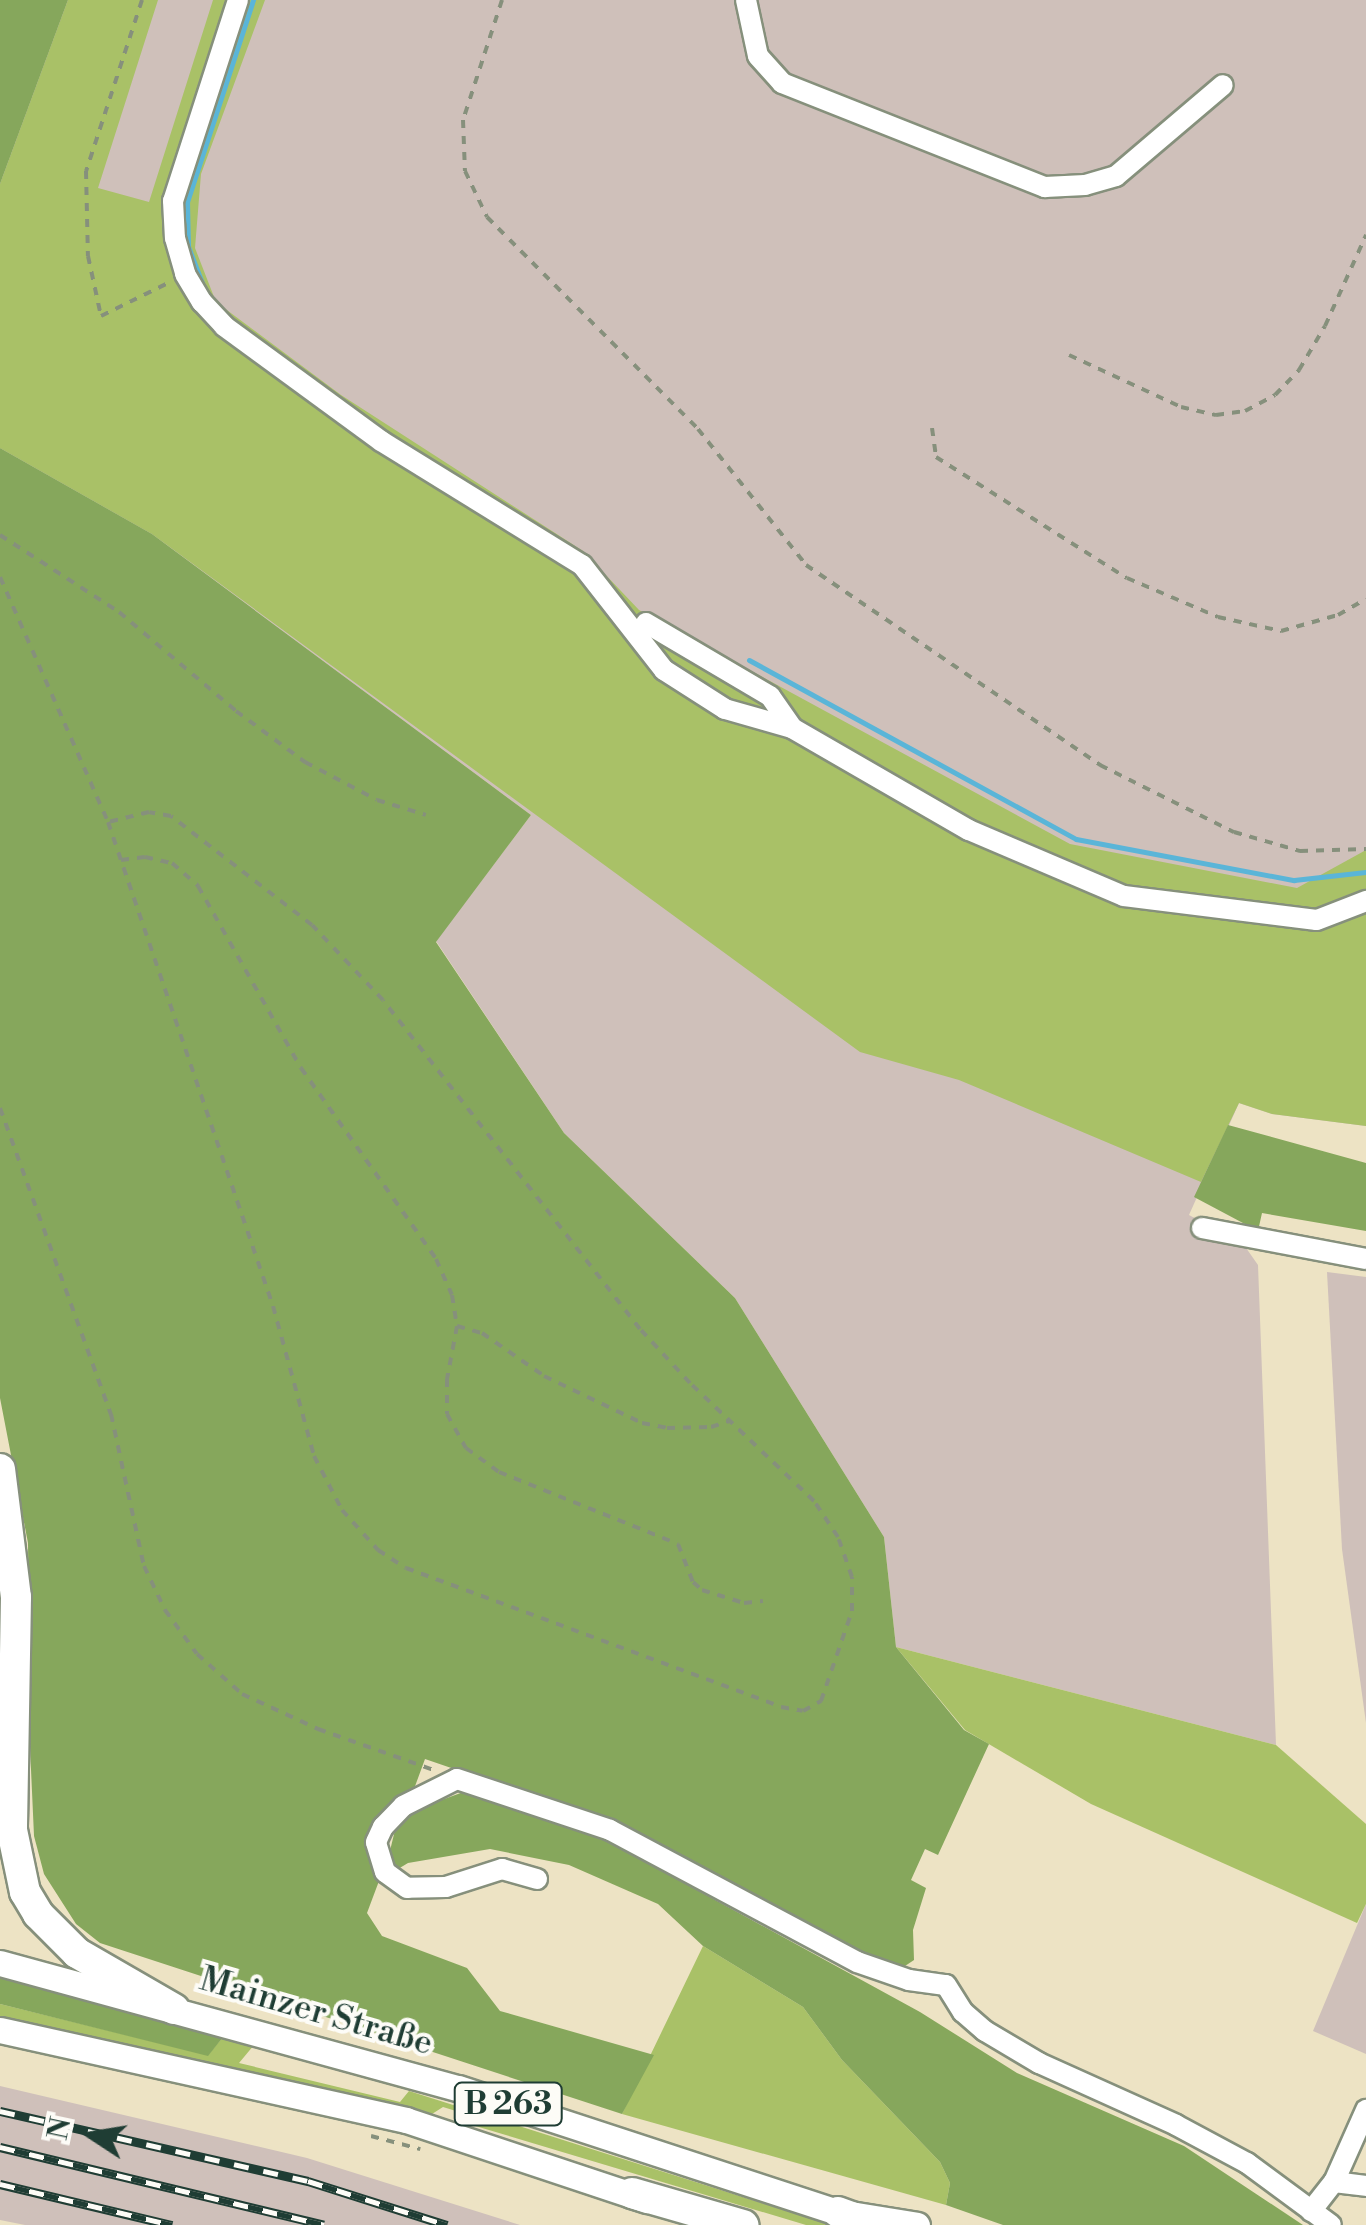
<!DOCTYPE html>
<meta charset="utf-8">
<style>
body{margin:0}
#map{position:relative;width:1366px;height:2225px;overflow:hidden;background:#ede3c4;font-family:"Libre Bodoni",serif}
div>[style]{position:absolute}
.industrial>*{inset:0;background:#cfc0ba}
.green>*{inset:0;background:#a9c167}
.forest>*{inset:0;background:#86a75c}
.stream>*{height:5px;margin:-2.5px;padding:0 2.5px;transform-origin:2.5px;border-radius:2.5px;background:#5ab5d8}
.path>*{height:4px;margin-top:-2px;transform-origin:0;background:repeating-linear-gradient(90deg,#86907c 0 8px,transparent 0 16px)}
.roads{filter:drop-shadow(2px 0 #86907c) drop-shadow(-2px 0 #86907c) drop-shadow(0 2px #86907c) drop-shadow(0 -2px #86907c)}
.minor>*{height:20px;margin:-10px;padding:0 10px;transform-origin:10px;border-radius:10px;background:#fff}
.major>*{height:25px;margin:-12.5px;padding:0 12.5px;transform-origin:12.5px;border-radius:12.5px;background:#fff}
.highway>*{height:30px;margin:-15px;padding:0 15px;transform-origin:15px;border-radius:15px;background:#fff}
.rail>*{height:9px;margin-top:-4.5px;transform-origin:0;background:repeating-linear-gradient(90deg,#fdfcf7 0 15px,#1f3d34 0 30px);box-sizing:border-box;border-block:2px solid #1f3d34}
span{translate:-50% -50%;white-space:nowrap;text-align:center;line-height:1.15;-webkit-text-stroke:8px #fdfcf7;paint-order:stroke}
.shield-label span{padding:2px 8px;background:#fdfcf7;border:2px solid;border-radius:8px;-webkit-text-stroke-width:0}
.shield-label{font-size:32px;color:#1f3d34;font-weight:700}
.street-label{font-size:35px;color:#1f3d34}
.north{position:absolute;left:40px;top:2085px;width:100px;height:100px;-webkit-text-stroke:8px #fdfcf7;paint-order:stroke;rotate:282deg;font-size:28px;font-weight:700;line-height:40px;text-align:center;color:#1f3d34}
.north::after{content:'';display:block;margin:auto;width:35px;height:45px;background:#1f3d34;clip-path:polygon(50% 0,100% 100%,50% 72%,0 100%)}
</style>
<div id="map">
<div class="industrial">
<i style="clip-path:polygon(68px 0,1366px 0,1366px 1126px,1272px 1114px,1239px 1103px,1189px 1215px,1244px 1245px,1258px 1265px,1276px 1745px,896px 1647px,884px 1537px,735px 1298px,564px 1133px,436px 941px,531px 815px,152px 534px,0 448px,0 184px)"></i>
<i style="clip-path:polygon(1327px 1272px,1366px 1277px,1366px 1723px,1342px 1549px)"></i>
<i style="clip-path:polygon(1366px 1904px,1366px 2054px,1313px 2031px)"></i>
<i style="clip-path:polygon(0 2086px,307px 2158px,520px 2225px,25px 2225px,0 2220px)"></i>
</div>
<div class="green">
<i style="clip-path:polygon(68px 0,158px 0,98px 188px,149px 202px,213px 0,265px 0,201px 174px,195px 248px,216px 302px,341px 395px,583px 551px,639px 610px,1070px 844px,1297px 888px,1366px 850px,1366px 1126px,1272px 1114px,1239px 1103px,1201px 1182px,959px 1080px,860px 1052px,152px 534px,0 448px,0 184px)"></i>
<i style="clip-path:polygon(896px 1647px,1276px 1745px,1366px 1824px,1366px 1904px,1357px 1923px,1091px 1804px,965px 1730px)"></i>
<i style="clip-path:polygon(703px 1946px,803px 2007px,842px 2060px,940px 2162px,950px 2183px,946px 2205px,622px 2114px)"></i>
<i style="clip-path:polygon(0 2004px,208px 2055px,224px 2036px,254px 2045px,239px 2063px,400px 2102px,409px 2091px,831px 2225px,806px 2225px,462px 2122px,456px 2111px,443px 2107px,432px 2114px,0 2016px)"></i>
</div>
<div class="forest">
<i style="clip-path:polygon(0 0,68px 0,0 184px)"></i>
<i style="clip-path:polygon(0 448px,152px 534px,531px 815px,436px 942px,564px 1133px,735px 1298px,884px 1537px,896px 1647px,964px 1730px,989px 1744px,938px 1855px,925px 1849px,911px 1880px,926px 1888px,913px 1930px,914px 1960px,905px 1966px,889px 1964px,814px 1934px,606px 1821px,425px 1759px,414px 1789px,390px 1810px,372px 1841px,371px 1862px,379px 1881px,367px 1913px,382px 1936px,467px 1968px,500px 2011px,654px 2055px,622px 2114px,100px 1943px,76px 1924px,44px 1874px,34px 1836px,30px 1747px,28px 1543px,0 1398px)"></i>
<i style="clip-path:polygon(1228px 1125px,1366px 1163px,1366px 1231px,1262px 1213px,1258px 1231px,1194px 1197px)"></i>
<i style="clip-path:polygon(466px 1791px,600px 1837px,920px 2012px,1017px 2073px,1184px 2146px,1303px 2225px,1003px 2225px,946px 2205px,950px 2183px,940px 2162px,842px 2060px,803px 2007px,703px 1946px,658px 1904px,569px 1865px,490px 1849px,408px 1863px,393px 1872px,388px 1859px,395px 1830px,412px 1811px)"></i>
<i style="clip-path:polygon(0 1978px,224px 2036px,208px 2056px,0 2004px)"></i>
</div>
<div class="stream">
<i style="left:202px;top:283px;width:40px;rotate:-111deg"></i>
<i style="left:188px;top:246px;width:44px;rotate:-91.3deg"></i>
<i style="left:187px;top:202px;width:213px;rotate:-71.9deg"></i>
<i style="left:749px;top:660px;width:373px;rotate:28.7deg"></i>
<i style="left:1076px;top:839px;width:222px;rotate:10.7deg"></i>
<i style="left:1294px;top:880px;width:72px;rotate:-6.3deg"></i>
</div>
<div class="path">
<i style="left:142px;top:0;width:180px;rotate:108.1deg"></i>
<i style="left:86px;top:171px;width:85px;rotate:88.7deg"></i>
<i style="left:88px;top:256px;width:61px;rotate:77.8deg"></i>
<i style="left:101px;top:316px;width:75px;rotate:-26.2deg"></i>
<i style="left:502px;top:0;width:126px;rotate:108deg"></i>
<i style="left:463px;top:120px;width:51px;rotate:87.8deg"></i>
<i style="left:465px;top:171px;width:51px;rotate:64.4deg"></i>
<i style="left:487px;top:217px;width:299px;rotate:45.1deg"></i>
<i style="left:698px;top:429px;width:174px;rotate:51.5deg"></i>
<i style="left:806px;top:565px;width:356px;rotate:34.2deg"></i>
<i style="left:1100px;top:765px;width:150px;rotate:26.6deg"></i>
<i style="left:1234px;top:832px;width:69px;rotate:16.1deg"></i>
<i style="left:1300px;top:851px;width:66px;rotate:-1.7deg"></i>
<i style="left:1069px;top:355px;width:123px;rotate:24.9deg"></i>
<i style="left:1181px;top:407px;width:36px;rotate:13deg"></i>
<i style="left:1216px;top:415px;width:29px;rotate:-8deg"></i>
<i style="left:1245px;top:411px;width:34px;rotate:-28deg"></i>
<i style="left:1275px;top:395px;width:35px;rotate:-46deg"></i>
<i style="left:1299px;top:370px;width:51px;rotate:-59.4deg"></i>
<i style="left:1325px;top:326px;width:100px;rotate:-65.7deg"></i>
<i style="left:932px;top:428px;width:29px;rotate:82deg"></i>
<i style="left:936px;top:457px;width:226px;rotate:32.4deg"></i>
<i style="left:1127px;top:578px;width:99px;rotate:23.2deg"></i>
<i style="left:1218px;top:617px;width:65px;rotate:12.5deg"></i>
<i style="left:1281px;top:631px;width:59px;rotate:-15.7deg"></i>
<i style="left:1338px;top:615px;width:32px;rotate:-30deg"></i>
<i style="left:0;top:535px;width:142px;rotate:32.9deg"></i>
<i style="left:119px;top:612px;width:153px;rotate:40.2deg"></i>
<i style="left:236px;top:711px;width:86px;rotate:36.5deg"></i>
<i style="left:305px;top:762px;width:81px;rotate:27.8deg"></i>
<i style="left:377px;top:800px;width:51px;rotate:17deg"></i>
<i style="left:0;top:577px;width:268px;rotate:66.2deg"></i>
<i style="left:108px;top:822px;width:511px;rotate:71.18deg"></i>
<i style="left:273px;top:1306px;width:156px;rotate:74.7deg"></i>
<i style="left:314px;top:1456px;width:61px;rotate:62.6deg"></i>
<i style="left:342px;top:1510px;width:54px;rotate:48deg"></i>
<i style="left:378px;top:1550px;width:33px;rotate:33deg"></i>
<i style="left:406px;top:1568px;width:400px;rotate:20.3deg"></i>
<i style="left:781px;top:1707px;width:22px;rotate:10deg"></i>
<i style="left:803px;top:1711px;width:21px;rotate:-29deg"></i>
<i style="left:821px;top:1701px;width:95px;rotate:-71deg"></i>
<i style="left:852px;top:1611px;width:34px;rotate:-90deg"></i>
<i style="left:852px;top:1577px;width:42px;rotate:-109.3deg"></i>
<i style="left:838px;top:1537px;width:43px;rotate:-123.7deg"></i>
<i style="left:814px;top:1501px;width:171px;rotate:-136.4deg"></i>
<i style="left:690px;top:1383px;width:74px;rotate:-132.8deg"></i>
<i style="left:640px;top:1329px;width:417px;rotate:-128deg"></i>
<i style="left:383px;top:1000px;width:103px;rotate:-133.4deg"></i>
<i style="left:312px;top:925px;width:178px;rotate:-142.3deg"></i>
<i style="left:171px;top:816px;width:22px;rotate:-170deg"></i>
<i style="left:149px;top:812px;width:42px;rotate:166.3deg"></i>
<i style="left:121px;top:860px;width:24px;rotate:-7deg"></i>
<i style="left:145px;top:857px;width:28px;rotate:13deg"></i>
<i style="left:172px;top:863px;width:35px;rotate:41deg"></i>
<i style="left:198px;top:886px;width:209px;rotate:60.5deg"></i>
<i style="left:301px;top:1068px;width:234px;rotate:54.7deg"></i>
<i style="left:436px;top:1259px;width:39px;rotate:66deg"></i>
<i style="left:452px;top:1295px;width:31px;rotate:81deg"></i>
<i style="left:457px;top:1326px;width:54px;rotate:100.7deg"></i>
<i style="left:447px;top:1379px;width:35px;rotate:90deg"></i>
<i style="left:447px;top:1414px;width:39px;rotate:61deg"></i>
<i style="left:466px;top:1448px;width:41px;rotate:36deg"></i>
<i style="left:499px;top:1472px;width:193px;rotate:21.9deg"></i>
<i style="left:678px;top:1544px;width:41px;rotate:68.5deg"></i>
<i style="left:693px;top:1582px;width:12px;rotate:42deg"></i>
<i style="left:702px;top:1590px;width:44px;rotate:17.2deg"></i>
<i style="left:744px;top:1603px;width:19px;rotate:-6deg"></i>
<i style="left:0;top:1108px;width:326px;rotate:70.1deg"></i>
<i style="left:111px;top:1414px;width:156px;rotate:77.8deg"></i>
<i style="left:144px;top:1566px;width:49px;rotate:64.5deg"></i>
<i style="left:165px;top:1610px;width:54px;rotate:54deg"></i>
<i style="left:197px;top:1654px;width:60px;rotate:41.6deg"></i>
<i style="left:242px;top:1694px;width:84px;rotate:24.7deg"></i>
<i style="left:318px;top:1729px;width:123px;rotate:19.5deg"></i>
<i style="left:457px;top:1326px;width:26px;rotate:16deg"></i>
<i style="left:482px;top:1333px;width:75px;rotate:34.7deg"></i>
<i style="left:544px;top:1376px;width:109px;rotate:25.6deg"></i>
<i style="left:642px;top:1423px;width:25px;rotate:11deg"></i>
<i style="left:667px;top:1428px;width:44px;rotate:-1.3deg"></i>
<i style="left:711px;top:1427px;width:20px;rotate:-18deg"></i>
<i style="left:371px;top:2136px;width:51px;rotate:14.9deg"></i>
</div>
<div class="roads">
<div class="minor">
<i style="left:238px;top:0;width:211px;rotate:107.9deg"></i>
<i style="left:173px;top:201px;width:37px;rotate:87deg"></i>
<i style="left:175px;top:238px;width:37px;rotate:74deg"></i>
<i style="left:185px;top:274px;width:33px;rotate:59deg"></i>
<i style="left:202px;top:302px;width:33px;rotate:47deg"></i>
<i style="left:224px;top:326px;width:195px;rotate:36.2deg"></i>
<i style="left:381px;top:441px;width:236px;rotate:31.7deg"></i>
<i style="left:582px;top:565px;width:133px;rotate:52deg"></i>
<i style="left:664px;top:670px;width:72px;rotate:32.6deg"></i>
<i style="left:725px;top:709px;width:70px;rotate:15.8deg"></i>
<i style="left:792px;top:728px;width:204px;rotate:30deg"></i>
<i style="left:969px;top:830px;width:168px;rotate:23.1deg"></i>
<i style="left:1124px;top:896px;width:194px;rotate:7.1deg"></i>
<i style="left:1317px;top:920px;width:53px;rotate:-21.2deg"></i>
<i style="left:746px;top:0;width:57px;rotate:77.9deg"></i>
<i style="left:758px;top:56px;width:36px;rotate:48deg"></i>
<i style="left:782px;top:83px;width:283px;rotate:21.6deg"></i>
<i style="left:1045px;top:187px;width:40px;rotate:-2.9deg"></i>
<i style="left:1085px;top:185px;width:32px;rotate:-16deg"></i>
<i style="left:1116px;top:176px;width:140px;rotate:-40.4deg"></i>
<i style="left:646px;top:623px;width:144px;rotate:30.5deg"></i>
<i style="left:770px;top:696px;width:39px;rotate:55deg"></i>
<i style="left:1202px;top:1228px;width:167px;rotate:10.7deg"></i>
<i style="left:537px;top:1879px;width:36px;rotate:-164deg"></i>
<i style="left:502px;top:1869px;width:59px;rotate:162.2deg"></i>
<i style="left:446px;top:1887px;width:39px;rotate:179deg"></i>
<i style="left:407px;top:1888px;width:27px;rotate:-144deg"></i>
<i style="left:385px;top:1872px;width:31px;rotate:-107deg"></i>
<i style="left:376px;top:1842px;width:17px;rotate:-65deg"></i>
<i style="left:383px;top:1827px;width:29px;rotate:-46deg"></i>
<i style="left:403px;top:1806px;width:60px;rotate:-26.6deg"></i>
<i style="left:457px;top:1779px;width:161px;rotate:18.4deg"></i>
<i style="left:610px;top:1830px;width:280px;rotate:28.1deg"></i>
<i style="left:857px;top:1962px;width:55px;rotate:19.1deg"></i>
<i style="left:909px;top:1980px;width:37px;rotate:8deg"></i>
<i style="left:946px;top:1985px;width:32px;rotate:58deg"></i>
<i style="left:963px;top:2012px;width:29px;rotate:41deg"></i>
<i style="left:985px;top:2031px;width:63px;rotate:30.7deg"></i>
<i style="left:1039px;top:2063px;width:150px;rotate:24.3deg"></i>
<i style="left:1176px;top:2125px;width:81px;rotate:28.2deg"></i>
<i style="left:1247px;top:2163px;width:104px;rotate:36.4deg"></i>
<i style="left:1334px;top:2182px;width:32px;rotate:7deg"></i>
<i style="left:1311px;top:2211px;width:37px;rotate:-52deg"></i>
<i style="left:1334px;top:2182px;width:79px;rotate:-66deg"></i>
</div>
<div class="major">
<i style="left:0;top:1963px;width:475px;rotate:15.3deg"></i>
<i style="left:458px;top:2088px;width:400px;rotate:18.1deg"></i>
<i style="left:838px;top:2212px;width:80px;rotate:9.3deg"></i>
<i style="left:0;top:2030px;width:416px;rotate:12.5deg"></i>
<i style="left:406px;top:2120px;width:254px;rotate:18.4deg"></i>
</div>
<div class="highway">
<i style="left:0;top:1469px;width:129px;rotate:82.9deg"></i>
<i style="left:16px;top:1597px;width:233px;rotate:91deg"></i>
<i style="left:12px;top:1830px;width:63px;rotate:78.2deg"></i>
<i style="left:25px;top:1892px;width:26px;rotate:59deg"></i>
<i style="left:38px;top:1914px;width:55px;rotate:45deg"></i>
<i style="left:77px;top:1953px;width:112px;rotate:30deg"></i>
<i style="left:632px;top:2193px;width:116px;rotate:16.1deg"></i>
<i style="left:838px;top:2212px;width:38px;rotate:20deg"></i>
</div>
</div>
<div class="rail">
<i style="left:0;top:2111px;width:316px;rotate:12.8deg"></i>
<i style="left:308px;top:2181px;width:146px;rotate:17.6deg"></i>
<i style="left:0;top:2147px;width:333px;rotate:13.5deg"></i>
<i style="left:0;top:2184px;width:177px;rotate:13.4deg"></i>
</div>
<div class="shield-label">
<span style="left:508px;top:2104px">B 263</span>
</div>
<div class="street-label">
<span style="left:316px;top:2012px;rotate:16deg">Mainzer Straße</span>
</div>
<div class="north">N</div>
</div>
